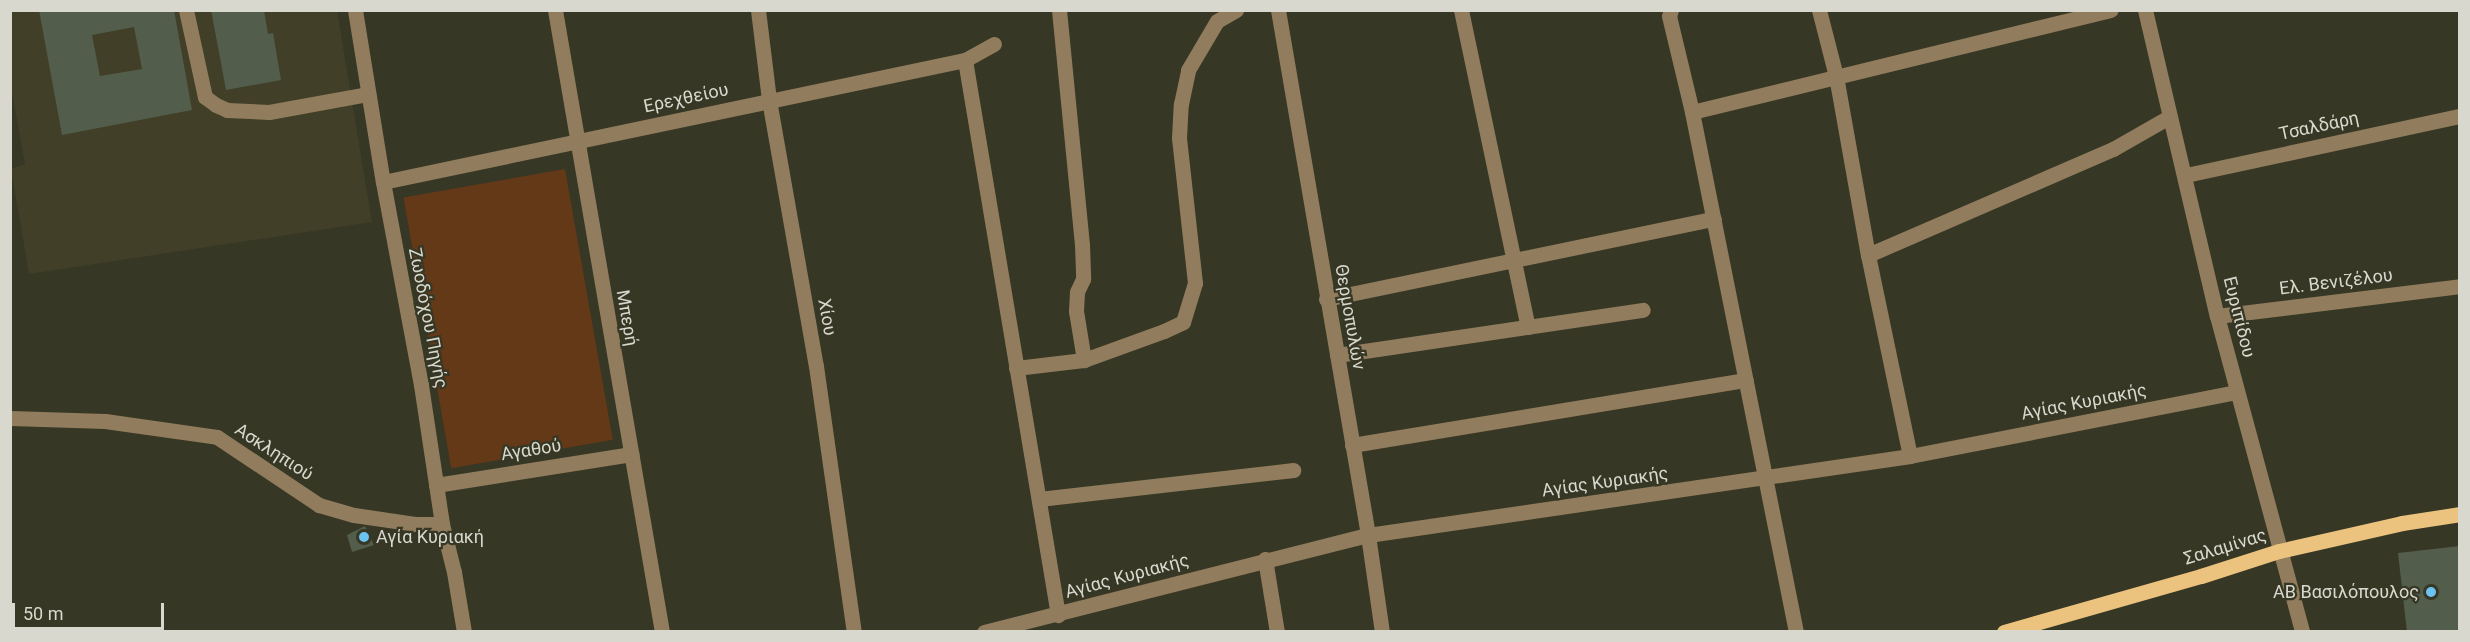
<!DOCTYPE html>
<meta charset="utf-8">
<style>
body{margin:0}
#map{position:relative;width:2470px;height:642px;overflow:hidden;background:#373725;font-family:Roboto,sans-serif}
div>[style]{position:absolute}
.built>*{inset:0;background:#413f27}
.green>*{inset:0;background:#643918;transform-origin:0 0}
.building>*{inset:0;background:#535d4c}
.minor>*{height:15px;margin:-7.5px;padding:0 7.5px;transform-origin:7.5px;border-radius:7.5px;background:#917d5d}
.major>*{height:15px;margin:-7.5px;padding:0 7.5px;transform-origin:7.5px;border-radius:7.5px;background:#ecc37e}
.dots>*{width:16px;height:16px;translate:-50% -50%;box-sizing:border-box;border:3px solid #373725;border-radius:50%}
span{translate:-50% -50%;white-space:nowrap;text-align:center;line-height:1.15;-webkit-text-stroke:4.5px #373725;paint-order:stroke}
.street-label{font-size:18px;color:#d8d8ce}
.poi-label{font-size:18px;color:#d8d8ce}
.left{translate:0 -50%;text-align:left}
.right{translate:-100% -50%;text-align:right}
.frame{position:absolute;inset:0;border:12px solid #d8d8ce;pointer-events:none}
.scale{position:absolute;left:12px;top:603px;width:152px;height:27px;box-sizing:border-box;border:3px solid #d8d8ce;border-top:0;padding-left:8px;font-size:18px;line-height:21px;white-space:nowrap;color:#d8d8ce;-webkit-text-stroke:4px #373725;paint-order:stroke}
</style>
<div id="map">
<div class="built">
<i style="clip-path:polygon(10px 11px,337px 11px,372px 222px,29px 274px,11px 169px,25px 164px,11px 87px)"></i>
</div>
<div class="green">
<i style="left:565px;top:169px;width:275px;height:164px;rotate:80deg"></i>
</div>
<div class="building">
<i style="clip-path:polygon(evenodd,39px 10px,174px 10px,192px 110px,62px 135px,39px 10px,134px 27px,142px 69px,100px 76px,92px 35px,134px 27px)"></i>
<i style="clip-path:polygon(211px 10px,264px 10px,268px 34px,273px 33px,281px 80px,226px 90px)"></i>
<i style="clip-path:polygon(365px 526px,374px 545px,352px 552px,347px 535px)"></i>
<i style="clip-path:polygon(2460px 546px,2460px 632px,2407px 632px,2398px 553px)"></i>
</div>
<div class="minor">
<i style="left:186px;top:10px;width:89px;rotate:77.7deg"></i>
<i style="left:205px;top:97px;width:14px;rotate:36deg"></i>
<i style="left:216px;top:105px;width:12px;rotate:24deg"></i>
<i style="left:227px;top:110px;width:42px;rotate:2.7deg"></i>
<i style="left:269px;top:112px;width:101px;rotate:-10.3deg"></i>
<i style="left:355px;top:10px;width:174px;rotate:80.8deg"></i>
<i style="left:383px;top:182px;width:207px;rotate:79.4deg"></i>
<i style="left:421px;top:385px;width:141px;rotate:81.4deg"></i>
<i style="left:442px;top:524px;width:49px;rotate:76deg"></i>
<i style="left:454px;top:572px;width:61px;rotate:80.5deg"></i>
<i style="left:555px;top:10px;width:631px;rotate:80.24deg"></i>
<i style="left:758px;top:10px;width:91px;rotate:83deg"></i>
<i style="left:769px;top:100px;width:270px;rotate:80deg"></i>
<i style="left:816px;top:366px;width:269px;rotate:81.9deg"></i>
<i style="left:1059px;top:10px;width:235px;rotate:84.4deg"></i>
<i style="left:1082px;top:244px;width:35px;rotate:88deg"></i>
<i style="left:1083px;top:279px;width:14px;rotate:115deg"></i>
<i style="left:1077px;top:292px;width:19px;rotate:93deg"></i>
<i style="left:1076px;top:311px;width:50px;rotate:80.7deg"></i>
<i style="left:1278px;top:10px;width:533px;rotate:80.27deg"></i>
<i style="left:1368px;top:535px;width:98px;rotate:81.8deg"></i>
<i style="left:1461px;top:10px;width:324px;rotate:78.1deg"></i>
<i style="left:1671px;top:10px;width:6px;rotate:108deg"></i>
<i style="left:1669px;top:16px;width:99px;rotate:76.5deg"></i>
<i style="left:1692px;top:112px;width:530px;rotate:78.69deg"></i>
<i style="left:1819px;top:10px;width:68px;rotate:75.6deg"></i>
<i style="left:1836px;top:76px;width:182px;rotate:79.9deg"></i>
<i style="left:1868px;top:255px;width:205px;rotate:78.2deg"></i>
<i style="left:2145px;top:10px;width:314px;rotate:76.8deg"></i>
<i style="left:2217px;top:316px;width:327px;rotate:74.9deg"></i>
<i style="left:965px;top:60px;width:563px;rotate:80.49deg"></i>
<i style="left:1692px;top:112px;width:431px;rotate:-13.7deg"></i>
<i style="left:2186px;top:175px;width:280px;rotate:-12.2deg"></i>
<i style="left:383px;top:182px;width:595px;rotate:-11.84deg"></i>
<i style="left:965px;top:60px;width:33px;rotate:-29deg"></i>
<i style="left:1868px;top:255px;width:267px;rotate:-23.4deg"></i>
<i style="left:2113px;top:149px;width:64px;rotate:-29.7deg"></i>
<i style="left:1326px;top:299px;width:396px;rotate:-11.7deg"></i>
<i style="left:2217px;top:316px;width:245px;rotate:-7deg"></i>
<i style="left:1337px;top:355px;width:309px;rotate:-8.4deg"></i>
<i style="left:1016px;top:368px;width:68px;rotate:-6.7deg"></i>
<i style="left:1084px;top:360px;width:85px;rotate:-19.9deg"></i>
<i style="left:1164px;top:331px;width:21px;rotate:-25deg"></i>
<i style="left:1183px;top:322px;width:41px;rotate:-72.9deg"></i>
<i style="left:1195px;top:283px;width:146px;rotate:-96.3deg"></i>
<i style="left:1179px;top:138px;width:34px;rotate:-87deg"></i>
<i style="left:1181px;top:104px;width:35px;rotate:-78deg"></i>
<i style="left:1188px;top:70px;width:57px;rotate:-59.4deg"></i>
<i style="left:1217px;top:21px;width:22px;rotate:-30deg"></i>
<i style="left:10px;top:418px;width:95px;rotate:1.8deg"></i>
<i style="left:105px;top:421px;width:113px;rotate:8.1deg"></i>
<i style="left:217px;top:437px;width:123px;rotate:33.7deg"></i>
<i style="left:319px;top:505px;width:36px;rotate:16deg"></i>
<i style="left:354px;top:515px;width:63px;rotate:8.3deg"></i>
<i style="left:416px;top:524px;width:26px"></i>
<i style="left:1352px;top:445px;width:399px;rotate:-9.4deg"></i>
<i style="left:436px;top:485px;width:198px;rotate:-9deg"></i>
<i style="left:1039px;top:499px;width:256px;rotate:-6.5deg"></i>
<i style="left:1265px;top:559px;width:74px;rotate:80.7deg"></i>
<i style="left:984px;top:632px;width:396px;rotate:-14.2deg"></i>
<i style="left:1368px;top:535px;width:548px;rotate:-8.29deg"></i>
<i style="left:1910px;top:456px;width:333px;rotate:-11.1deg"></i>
</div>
<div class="major">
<i style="left:2004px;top:632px;width:205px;rotate:-15.9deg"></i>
<i style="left:2201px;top:576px;width:82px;rotate:-17.8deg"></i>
<i style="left:2279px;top:551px;width:126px;rotate:-12.8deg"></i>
<i style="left:2402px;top:523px;width:59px;rotate:-8.8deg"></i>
</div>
<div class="dots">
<i style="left:364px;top:537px;background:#6bc3f2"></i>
<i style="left:2431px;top:592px;background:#6bc3f2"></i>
</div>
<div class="street-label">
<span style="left:686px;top:98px;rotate:-12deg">Ερεχθείου</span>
<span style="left:2319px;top:126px;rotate:-12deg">Τσαλδάρη</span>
<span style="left:2336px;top:282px;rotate:-7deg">Ελ. Βενιζέλου</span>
<span style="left:827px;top:317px;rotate:80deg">Χίου</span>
<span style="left:1350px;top:317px;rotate:80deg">Θερμοπυλών</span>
<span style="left:2239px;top:317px;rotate:76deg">Ευριπίδου</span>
<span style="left:428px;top:318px;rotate:79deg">Ζωοδόχου Πηγής</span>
<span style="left:627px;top:318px;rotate:80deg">Μπερή</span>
<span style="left:2084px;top:402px;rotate:-11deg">Αγίας Κυριακής</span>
<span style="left:531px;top:450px;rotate:-9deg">Αγαθού</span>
<span style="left:274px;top:452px;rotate:33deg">Ασκληπιού</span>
<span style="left:1605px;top:482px;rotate:-8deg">Αγίας Κυριακής</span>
<span style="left:2225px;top:547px;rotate:-17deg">Σαλαμίνας</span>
<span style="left:1127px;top:576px;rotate:-15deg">Αγίας Κυριακής</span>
</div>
<div class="poi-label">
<span class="left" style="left:376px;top:537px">Αγία Κυριακή</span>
<span class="right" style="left:2419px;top:592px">ΑΒ Βασιλόπουλος</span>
</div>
<div class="frame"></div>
<div class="scale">50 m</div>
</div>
